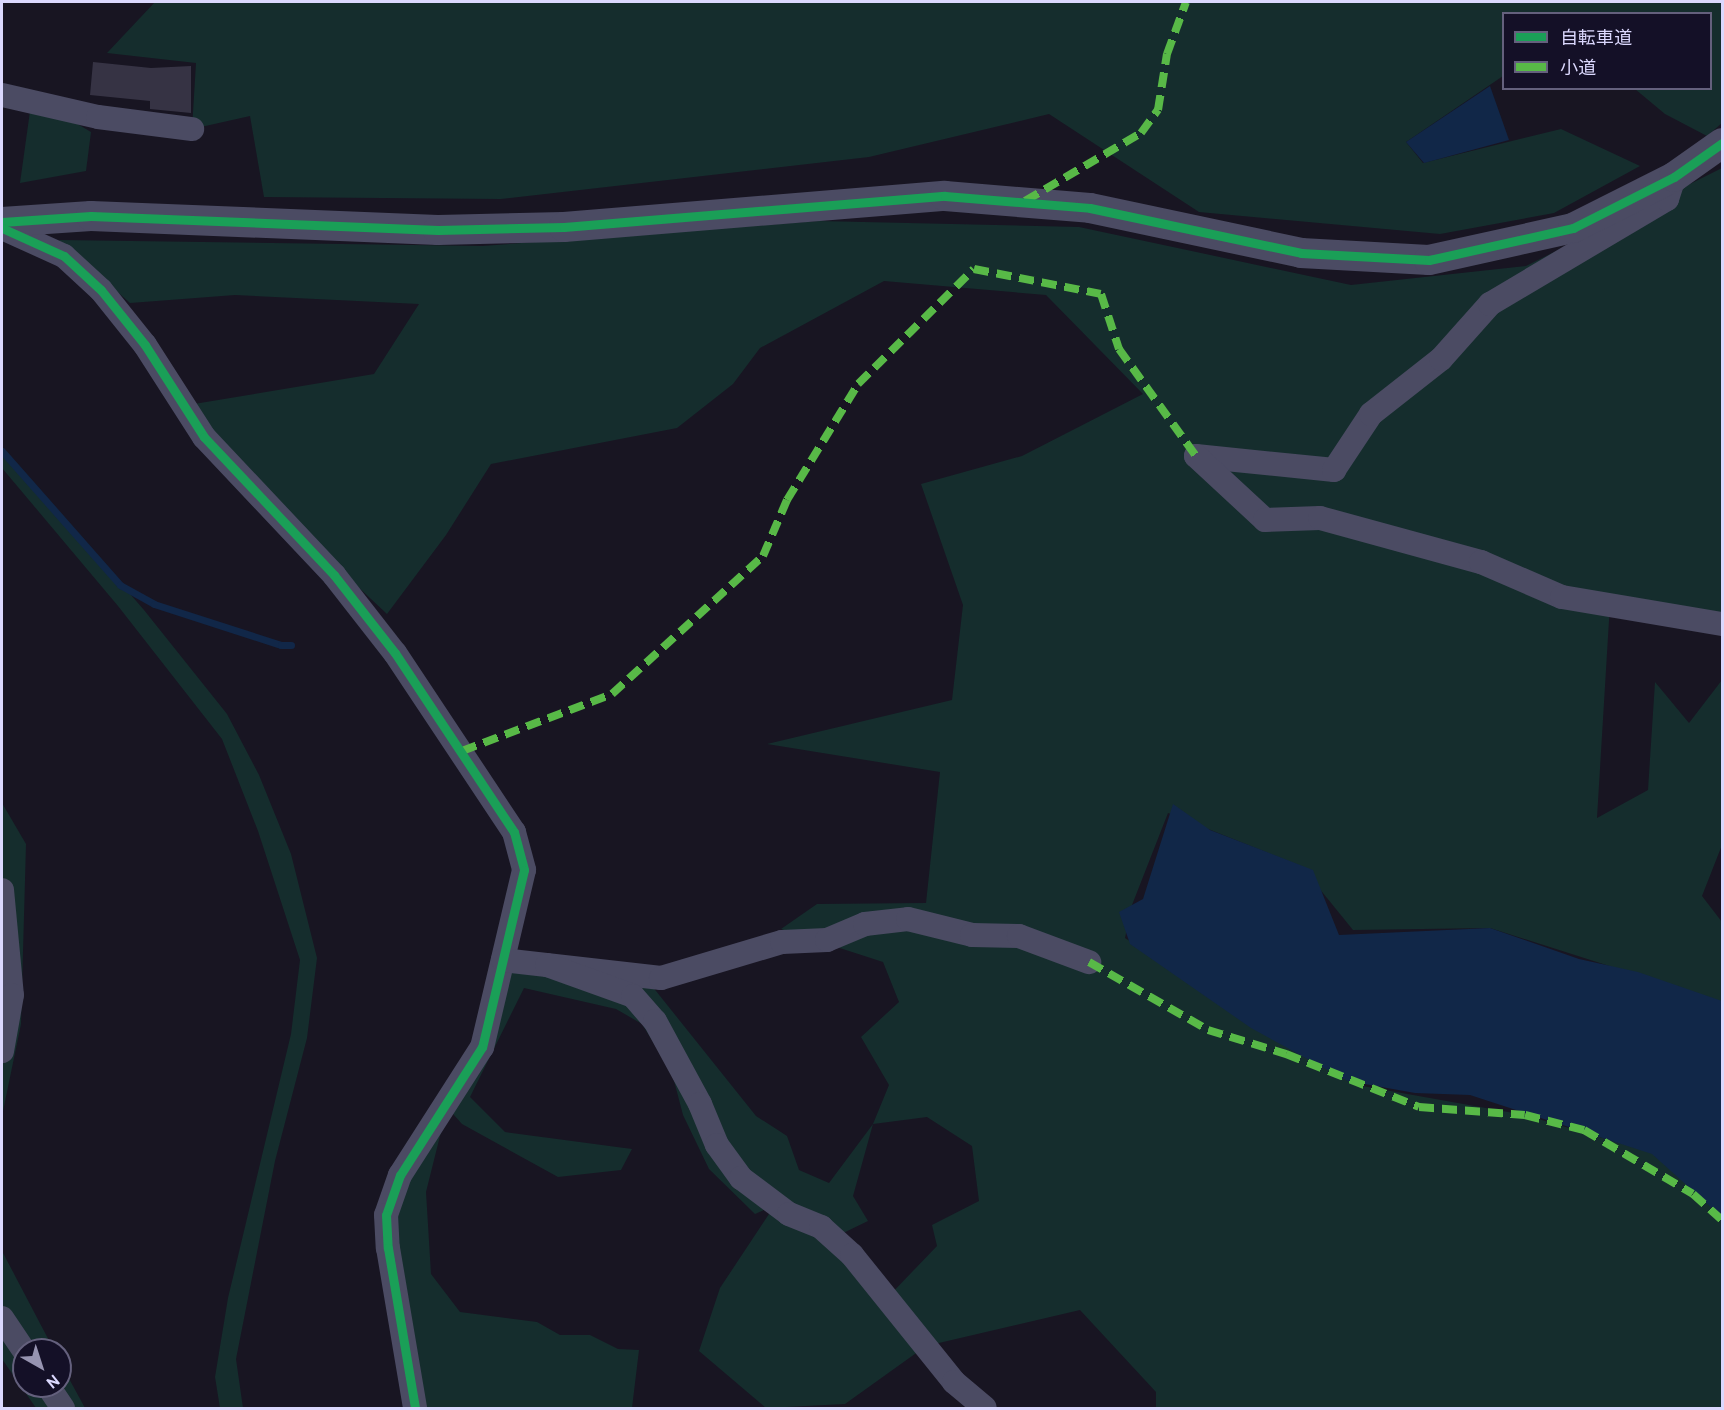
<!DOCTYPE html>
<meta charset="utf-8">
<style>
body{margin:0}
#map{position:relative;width:1724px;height:1410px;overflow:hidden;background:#181522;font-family:Overpass,"Noto Sans JP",sans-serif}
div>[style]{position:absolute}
.green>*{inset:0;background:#152d2d}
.water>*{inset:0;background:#112748}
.stream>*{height:7px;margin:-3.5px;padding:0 3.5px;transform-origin:3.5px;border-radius:3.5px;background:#112748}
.building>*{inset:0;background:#363344}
.minor>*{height:24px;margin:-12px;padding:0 12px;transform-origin:12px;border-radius:12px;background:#4b4b63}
.tertiary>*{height:30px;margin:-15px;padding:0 15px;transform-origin:15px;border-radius:15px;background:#4b4b63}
.quiet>*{height:8px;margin-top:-4px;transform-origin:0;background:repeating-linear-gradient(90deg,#58b947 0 15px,transparent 0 23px)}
.cycleway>*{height:9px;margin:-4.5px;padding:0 4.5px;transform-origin:4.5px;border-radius:4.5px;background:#1a9f57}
span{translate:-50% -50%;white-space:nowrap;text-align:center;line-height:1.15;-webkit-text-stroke:6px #141027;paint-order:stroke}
.frame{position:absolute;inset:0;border:3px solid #dbd8fe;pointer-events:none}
.legend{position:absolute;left:1502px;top:12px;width:210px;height:78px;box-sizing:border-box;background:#141027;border:2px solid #64607d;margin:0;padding:8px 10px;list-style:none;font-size:18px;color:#dbd8fe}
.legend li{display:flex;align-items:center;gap:12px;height:30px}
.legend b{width:30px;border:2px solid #64607d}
.north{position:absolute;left:12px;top:1338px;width:60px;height:60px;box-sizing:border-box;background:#141027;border:2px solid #64607d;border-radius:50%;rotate:141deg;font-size:16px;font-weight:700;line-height:24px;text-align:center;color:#dbd8fe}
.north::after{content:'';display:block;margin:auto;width:21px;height:27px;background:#9794b1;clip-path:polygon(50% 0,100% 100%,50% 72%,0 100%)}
</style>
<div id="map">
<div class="green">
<i style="clip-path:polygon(155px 2px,1722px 2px,1722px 123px,1707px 136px,1665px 114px,1635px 89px,1710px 88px,1710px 14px,1504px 14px,1503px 76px,1406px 142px,1423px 163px,1561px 129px,1640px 166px,1554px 213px,1440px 234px,1199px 212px,1049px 114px,869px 157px,501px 199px,264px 197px,250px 116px,192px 129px,196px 63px,107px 53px)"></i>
<i style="clip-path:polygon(31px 104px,59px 113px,91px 132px,86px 171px,20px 183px)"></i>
<i style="clip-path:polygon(evenodd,1722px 168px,1722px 629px,1610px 604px,1597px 818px,1648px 790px,1655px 682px,1689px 723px,1722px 680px,1722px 845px,1702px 896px,1722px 922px,1722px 1002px,1490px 928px,1353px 930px,1301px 866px,1168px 813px,1132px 905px,1125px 938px,1357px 1085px,1525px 1115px,1664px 1156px,1722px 1211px,1722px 1408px,1156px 1408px,1156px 1392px,1080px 1310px,926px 1346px,845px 1404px,766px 1408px,699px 1351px,720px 1288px,775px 1205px,755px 1214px,709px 1169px,683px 1115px,672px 1073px,642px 1024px,616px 1009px,524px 988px,470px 1097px,505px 1132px,632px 1149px,621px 1170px,558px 1177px,462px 1124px,445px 1105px,509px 961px,644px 976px,756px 1116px,787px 1136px,799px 1170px,829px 1183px,873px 1124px,889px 1085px,861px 1037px,899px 1002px,883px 962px,781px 929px,817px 904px,926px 903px,940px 772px,767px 744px,952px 700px,963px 605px,921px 484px,1022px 456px,1143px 394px,1046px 295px,884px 281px,760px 348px,733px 384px,677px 428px,491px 464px,446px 535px,387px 614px,244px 480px,194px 404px,374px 374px,419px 304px,235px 295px,130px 303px,59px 240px,482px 246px,819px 221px,1079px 227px,1351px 285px,1526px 266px,1722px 168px,927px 1117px,972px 1146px,979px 1201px,932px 1225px,937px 1246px,887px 1298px,837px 1236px,868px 1221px,853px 1196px,873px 1124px,927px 1117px)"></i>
<i style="clip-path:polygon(2px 447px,144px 610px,227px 714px,259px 775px,291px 854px,317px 958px,307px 1038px,275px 1161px,236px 1359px,243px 1408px,220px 1408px,215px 1377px,228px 1298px,291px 1034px,300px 960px,258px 831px,222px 739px,118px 606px,2px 468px)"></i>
<i style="clip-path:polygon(2px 803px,26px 844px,21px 1024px,2px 1116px)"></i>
<i style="clip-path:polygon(443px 1124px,426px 1192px,431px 1274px,460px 1312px,537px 1322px,560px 1335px,590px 1335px,618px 1349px,639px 1350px,632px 1408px,419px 1408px,393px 1235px,404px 1176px)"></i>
<i style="clip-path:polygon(2px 1251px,54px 1350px,24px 1350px,24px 1386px,60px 1386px,60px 1362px,85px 1408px,36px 1408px,2px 1359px)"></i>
</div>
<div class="water">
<i style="clip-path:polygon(1490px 86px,1509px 140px,1424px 163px,1406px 142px)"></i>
<i style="clip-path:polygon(1173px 804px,1210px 830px,1313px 870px,1339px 935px,1490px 928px,1579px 959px,1638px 972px,1722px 1001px,1722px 1217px,1652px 1154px,1470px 1095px,1415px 1093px,1348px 1081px,1251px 1028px,1130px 944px,1119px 912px,1143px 899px)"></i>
</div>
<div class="stream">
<i style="left:2px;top:451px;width:179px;rotate:48.6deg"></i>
<i style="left:120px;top:585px;width:39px;rotate:29deg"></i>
<i style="left:154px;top:604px;width:133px;rotate:17.9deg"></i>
<i style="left:281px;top:645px;width:10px"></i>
</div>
<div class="building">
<i style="clip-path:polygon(93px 62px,151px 68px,191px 66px,191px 113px,150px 109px,150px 101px,90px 95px)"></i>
</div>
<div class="minor">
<i style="left:2px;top:95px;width:98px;rotate:12.9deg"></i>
<i style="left:98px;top:117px;width:95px;rotate:7.3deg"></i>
<i style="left:2px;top:228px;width:68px;rotate:24.3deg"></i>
<i style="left:64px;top:256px;width:50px;rotate:42.6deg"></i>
<i style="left:101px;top:290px;width:70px;rotate:51.3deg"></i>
<i style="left:145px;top:345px;width:109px;rotate:57.3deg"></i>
<i style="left:204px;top:437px;width:190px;rotate:46.7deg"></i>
<i style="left:334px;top:575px;width:99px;rotate:52deg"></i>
<i style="left:395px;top:653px;width:215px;rotate:56.4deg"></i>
<i style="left:514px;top:832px;width:39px;rotate:75deg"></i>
<i style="left:524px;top:870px;width:182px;rotate:103.3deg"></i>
<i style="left:482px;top:1047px;width:152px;rotate:122.6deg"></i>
<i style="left:400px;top:1175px;width:42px;rotate:109.3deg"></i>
<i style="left:386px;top:1215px;width:33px;rotate:87deg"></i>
<i style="left:388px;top:1248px;width:162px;rotate:80.4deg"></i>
<i style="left:1196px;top:456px;width:139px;rotate:5.8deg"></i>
<i style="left:1334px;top:470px;width:67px;rotate:-56.5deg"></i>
<i style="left:1371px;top:414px;width:89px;rotate:-38.2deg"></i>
<i style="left:1441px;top:359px;width:74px;rotate:-48.3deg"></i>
<i style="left:1490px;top:304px;width:206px;rotate:-30.7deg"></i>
<i style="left:1667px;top:199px;width:23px;rotate:-72deg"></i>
<i style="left:1196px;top:456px;width:94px;rotate:42.8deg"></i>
<i style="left:1265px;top:520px;width:55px;rotate:-2.1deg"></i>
<i style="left:1320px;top:518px;width:167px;rotate:15.3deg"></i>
<i style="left:1481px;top:562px;width:88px;rotate:23.4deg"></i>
<i style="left:1562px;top:597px;width:162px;rotate:9.6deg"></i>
<i style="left:2px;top:890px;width:105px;rotate:84.6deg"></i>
<i style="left:12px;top:995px;width:57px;rotate:100.1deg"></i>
<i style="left:503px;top:960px;width:159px;rotate:6.5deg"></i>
<i style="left:661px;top:978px;width:126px;rotate:-16.6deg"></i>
<i style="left:782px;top:942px;width:45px;rotate:-2.5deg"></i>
<i style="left:827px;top:940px;width:41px;rotate:-22.8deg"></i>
<i style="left:865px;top:924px;width:43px;rotate:-6.6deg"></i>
<i style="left:908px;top:919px;width:66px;rotate:14deg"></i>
<i style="left:972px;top:935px;width:47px;rotate:1.2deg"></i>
<i style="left:1019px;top:936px;width:75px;rotate:20.4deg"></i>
<i style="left:547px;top:965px;width:91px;rotate:19.8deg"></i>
<i style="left:633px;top:996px;width:33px;rotate:49deg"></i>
<i style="left:655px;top:1021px;width:94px;rotate:61.5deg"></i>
<i style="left:700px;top:1104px;width:44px;rotate:67.5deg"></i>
<i style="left:717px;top:1145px;width:41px;rotate:54deg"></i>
<i style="left:741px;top:1178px;width:60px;rotate:36.9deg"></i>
<i style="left:789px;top:1214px;width:35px;rotate:22deg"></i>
<i style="left:821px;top:1227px;width:42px;rotate:42.1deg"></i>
<i style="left:852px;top:1255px;width:163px;rotate:51.2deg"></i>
<i style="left:954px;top:1382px;width:40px;rotate:40deg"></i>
<i style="left:2px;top:1318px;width:40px;rotate:56deg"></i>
<i style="left:48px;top:1386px;width:27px;rotate:56deg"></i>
</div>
<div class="tertiary">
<i style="left:2px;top:222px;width:89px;rotate:-3.9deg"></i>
<i style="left:91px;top:216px;width:347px;rotate:2.3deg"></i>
<i style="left:438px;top:230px;width:126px;rotate:-1.4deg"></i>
<i style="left:564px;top:227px;width:382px;rotate:-4.7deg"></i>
<i style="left:945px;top:196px;width:145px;rotate:4.7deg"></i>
<i style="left:1090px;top:208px;width:216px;rotate:12deg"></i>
<i style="left:1301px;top:253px;width:128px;rotate:3.1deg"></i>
<i style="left:1429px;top:260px;width:148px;rotate:-12.5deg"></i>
<i style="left:1573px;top:228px;width:113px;rotate:-26.8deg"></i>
<i style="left:1674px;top:177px;width:59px;rotate:-35.3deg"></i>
</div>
<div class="quiet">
<i style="left:1025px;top:201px;width:134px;rotate:-30.4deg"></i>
<i style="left:1141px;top:133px;width:29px;rotate:-54deg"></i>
<i style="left:1158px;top:110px;width:57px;rotate:-80.9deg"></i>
<i style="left:1167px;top:54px;width:55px;rotate:-69.9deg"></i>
<i style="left:462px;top:751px;width:160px;rotate:-20.8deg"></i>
<i style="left:612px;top:694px;width:205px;rotate:-42.4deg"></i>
<i style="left:763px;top:556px;width:61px;rotate:-66.8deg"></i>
<i style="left:787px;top:500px;width:136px;rotate:-58.5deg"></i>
<i style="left:858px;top:384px;width:163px;rotate:-44.8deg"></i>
<i style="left:974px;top:269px;width:129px;rotate:11.1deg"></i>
<i style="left:1101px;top:294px;width:58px;rotate:71.9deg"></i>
<i style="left:1119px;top:349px;width:132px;rotate:54.3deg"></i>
<i style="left:1089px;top:962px;width:137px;rotate:29.7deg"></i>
<i style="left:1208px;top:1030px;width:82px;rotate:17.1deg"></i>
<i style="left:1286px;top:1054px;width:143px;rotate:21.7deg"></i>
<i style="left:1419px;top:1107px;width:106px;rotate:4.3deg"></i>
<i style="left:1525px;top:1115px;width:61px;rotate:14.3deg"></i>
<i style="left:1584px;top:1130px;width:126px;rotate:30.4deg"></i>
<i style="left:1693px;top:1194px;width:39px;rotate:42deg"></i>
</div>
<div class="cycleway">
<i style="left:2px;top:222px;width:89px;rotate:-3.9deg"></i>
<i style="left:91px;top:216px;width:347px;rotate:2.3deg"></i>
<i style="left:438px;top:230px;width:126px;rotate:-1.4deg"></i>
<i style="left:564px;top:227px;width:382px;rotate:-4.7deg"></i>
<i style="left:945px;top:196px;width:145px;rotate:4.7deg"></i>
<i style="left:1090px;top:208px;width:216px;rotate:12deg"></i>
<i style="left:1301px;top:253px;width:128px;rotate:3.1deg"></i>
<i style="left:1429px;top:260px;width:148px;rotate:-12.5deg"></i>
<i style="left:1573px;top:228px;width:113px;rotate:-26.8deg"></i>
<i style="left:1674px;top:177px;width:59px;rotate:-35.3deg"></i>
<i style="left:2px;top:228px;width:68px;rotate:24.3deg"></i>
<i style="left:64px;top:256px;width:50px;rotate:42.6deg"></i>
<i style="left:101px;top:290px;width:70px;rotate:51.3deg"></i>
<i style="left:145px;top:345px;width:109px;rotate:57.3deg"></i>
<i style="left:204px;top:437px;width:190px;rotate:46.7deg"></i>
<i style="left:334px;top:575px;width:99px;rotate:52deg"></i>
<i style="left:395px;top:653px;width:215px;rotate:56.4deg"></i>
<i style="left:514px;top:832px;width:39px;rotate:75deg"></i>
<i style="left:524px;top:870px;width:182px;rotate:103.3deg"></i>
<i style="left:482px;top:1047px;width:152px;rotate:122.6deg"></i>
<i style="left:400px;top:1175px;width:42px;rotate:109.3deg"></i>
<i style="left:386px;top:1215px;width:33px;rotate:87deg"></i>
<i style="left:388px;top:1248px;width:162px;rotate:80.4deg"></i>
</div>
<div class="frame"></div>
<ul class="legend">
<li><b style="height:8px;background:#1a9f57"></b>自転車道</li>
<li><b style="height:8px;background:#58b947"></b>小道</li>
</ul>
<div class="north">N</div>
</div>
